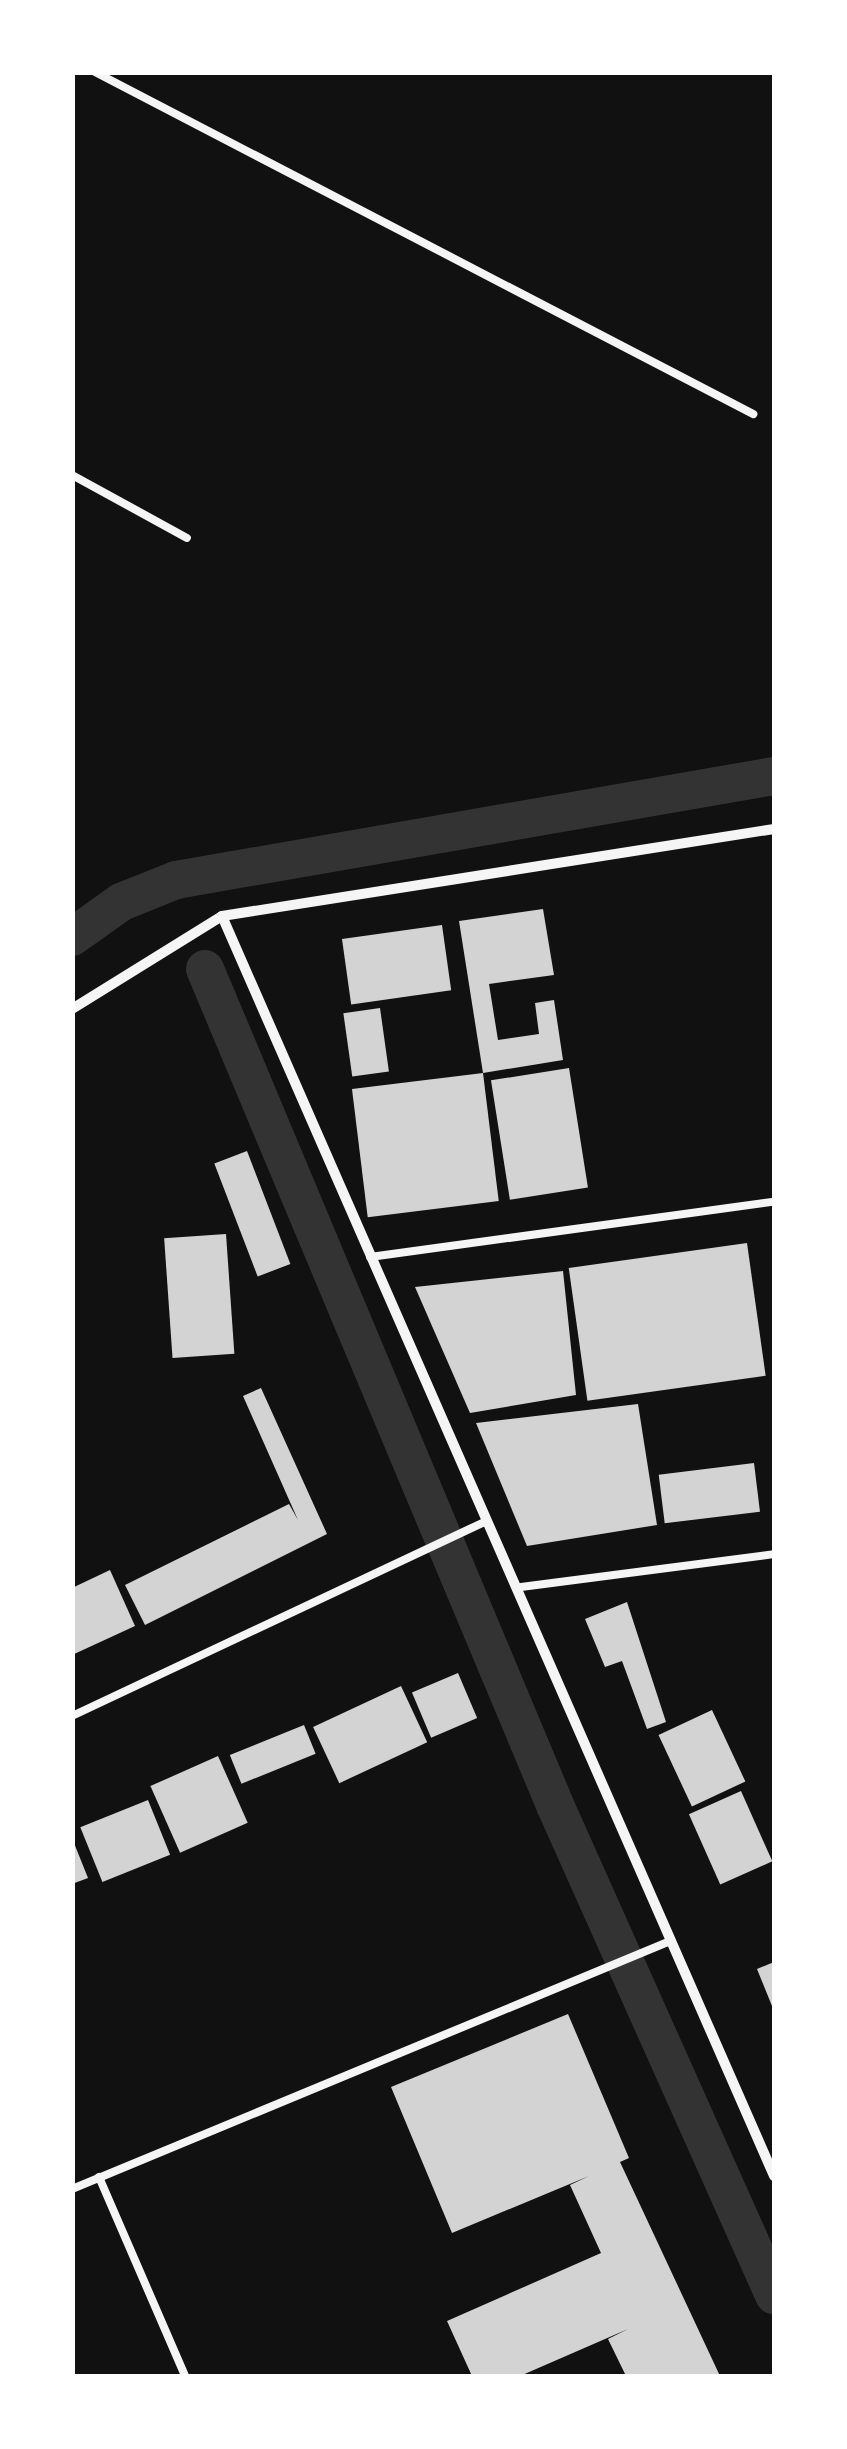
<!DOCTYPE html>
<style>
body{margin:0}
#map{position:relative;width:847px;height:2449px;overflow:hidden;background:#111;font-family:Roboto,sans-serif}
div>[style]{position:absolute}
.canal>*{height:38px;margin:-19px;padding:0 19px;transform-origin:19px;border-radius:19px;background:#333}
.building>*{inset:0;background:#d3d3d3;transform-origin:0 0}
.service>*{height:8px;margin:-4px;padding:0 4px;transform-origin:4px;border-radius:4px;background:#f5f5f5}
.minor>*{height:10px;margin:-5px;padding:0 5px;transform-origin:5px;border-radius:5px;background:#f5f5f5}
span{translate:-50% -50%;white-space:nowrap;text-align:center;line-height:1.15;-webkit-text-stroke:8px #fff;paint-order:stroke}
.frame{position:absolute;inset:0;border:75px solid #fff;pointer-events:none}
</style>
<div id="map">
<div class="canal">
<i style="left:72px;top:937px;width:60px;rotate:-35.5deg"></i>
<i style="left:121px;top:902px;width:59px;rotate:-21.8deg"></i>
<i style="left:176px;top:880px;width:607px;rotate:-9.87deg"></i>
<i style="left:205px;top:969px;width:906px;rotate:67.28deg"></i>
<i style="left:555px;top:1805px;width:537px;rotate:65.92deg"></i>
</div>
<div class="building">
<i style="clip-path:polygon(543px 909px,554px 975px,489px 984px,498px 1040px,539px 1034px,535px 1003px,554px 1000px,563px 1060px,483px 1073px,459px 921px)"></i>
<i style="left:442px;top:925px;width:66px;height:101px;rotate:82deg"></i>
<i style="left:380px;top:1008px;width:64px;height:37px;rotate:82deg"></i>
<i style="left:569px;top:1068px;width:121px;height:79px;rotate:81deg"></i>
<i style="left:483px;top:1073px;width:129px;height:132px;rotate:83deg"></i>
<i style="left:247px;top:1151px;width:121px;height:35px;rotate:69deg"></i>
<i style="left:226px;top:1234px;width:120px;height:62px;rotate:86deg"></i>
<i style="left:747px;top:1243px;width:134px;height:180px;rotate:82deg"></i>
<i style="clip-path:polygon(563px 1271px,576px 1395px,470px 1413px,415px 1287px)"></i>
<i style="clip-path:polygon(261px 1388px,327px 1534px,145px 1625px,125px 1585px,289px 1504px,298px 1520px,243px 1396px)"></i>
<i style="clip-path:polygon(638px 1404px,657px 1525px,527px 1546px,476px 1423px)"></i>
<i style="left:754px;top:1463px;width:49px;height:96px;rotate:83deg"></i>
<i style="clip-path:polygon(110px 1570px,135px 1626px,72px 1655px,72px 1588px)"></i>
<i style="clip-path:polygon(627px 1602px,666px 1722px,647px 1729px,622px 1661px,605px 1667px,585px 1619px)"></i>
<i style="left:458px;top:1673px;width:49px;height:50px;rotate:67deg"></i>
<i style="left:401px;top:1686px;width:62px;height:97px;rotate:65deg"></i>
<i style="left:712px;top:1710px;width:79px;height:59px;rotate:65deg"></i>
<i style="left:304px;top:1725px;width:31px;height:80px;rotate:68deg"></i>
<i style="left:218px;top:1756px;width:73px;height:74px;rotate:66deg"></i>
<i style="left:741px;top:1791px;width:77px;height:57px;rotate:66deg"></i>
<i style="left:148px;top:1800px;width:59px;height:73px;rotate:68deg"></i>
<i style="clip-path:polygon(72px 1838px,88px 1878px,72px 1884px)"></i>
<i style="clip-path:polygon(774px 1962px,774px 2011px,757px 1969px)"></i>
<i style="clip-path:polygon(568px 2014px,629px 2158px,620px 2162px,720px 2376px,626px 2376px,608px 2339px,628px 2329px,520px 2376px,472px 2376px,447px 2321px,601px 2253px,570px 2185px,589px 2176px,452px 2233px,391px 2087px)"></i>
</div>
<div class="service">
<i style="left:95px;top:72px;width:742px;rotate:27.46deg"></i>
<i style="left:72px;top:475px;width:131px;rotate:28.7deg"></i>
<i style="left:370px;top:1257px;width:408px;rotate:-7.8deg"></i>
<i style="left:521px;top:1587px;width:255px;rotate:-7.4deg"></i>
<i style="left:72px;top:1716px;width:455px;rotate:-25.2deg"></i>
<i style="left:99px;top:2177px;width:217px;rotate:66.6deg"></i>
<i style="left:72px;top:2189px;width:645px;rotate:-22.51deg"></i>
</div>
<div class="minor">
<i style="left:222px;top:916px;width:1376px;rotate:66.34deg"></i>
<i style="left:72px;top:1009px;width:176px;rotate:-31.8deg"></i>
<i style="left:222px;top:916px;width:559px;rotate:-8.96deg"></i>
</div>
<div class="frame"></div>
</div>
